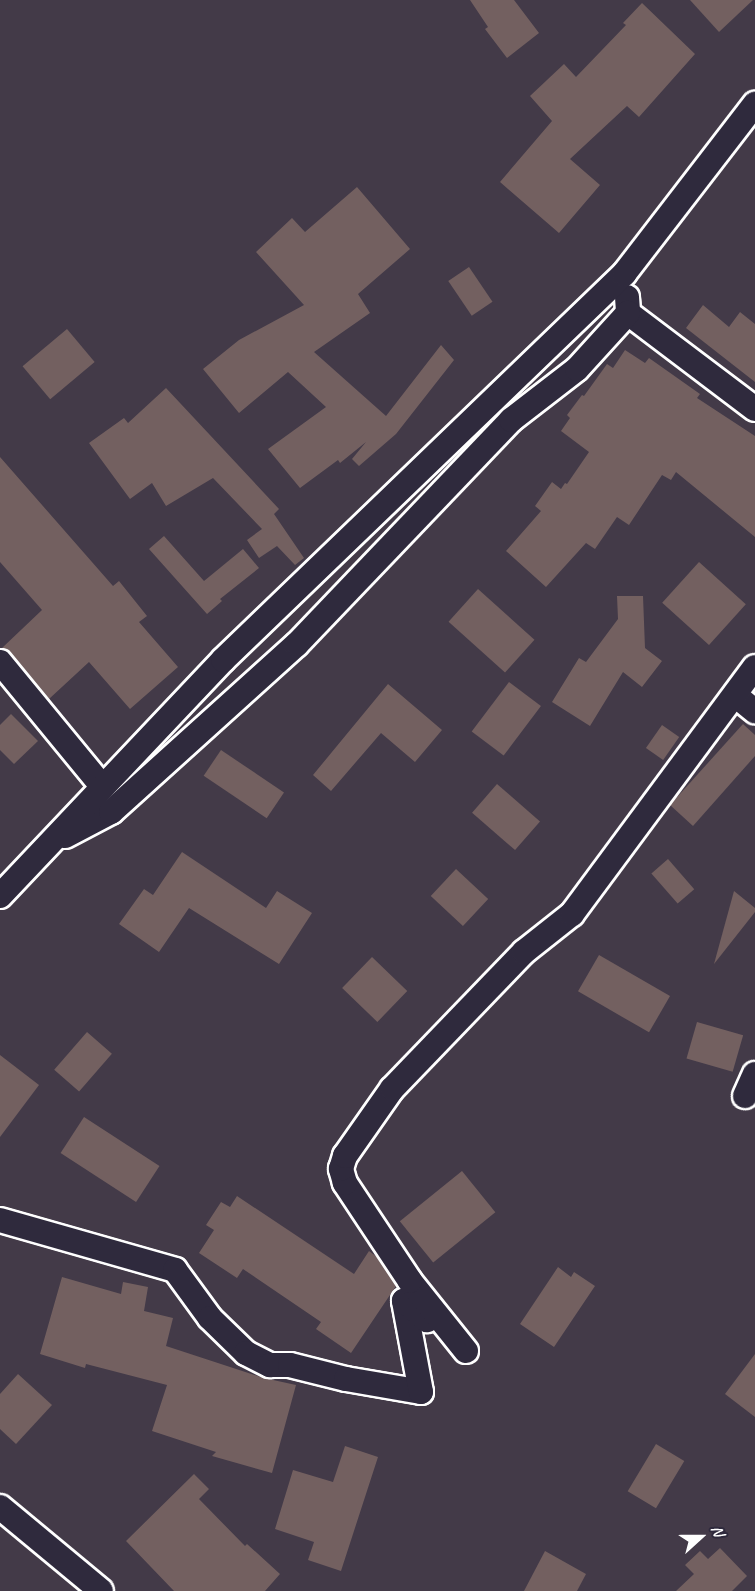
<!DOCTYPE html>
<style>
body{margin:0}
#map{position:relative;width:755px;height:1591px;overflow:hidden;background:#433a48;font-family:Caveat,sans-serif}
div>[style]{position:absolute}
.building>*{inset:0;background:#736060;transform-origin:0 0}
.roads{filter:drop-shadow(2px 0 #fff) drop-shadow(-2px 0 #fff) drop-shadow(0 2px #fff) drop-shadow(0 -2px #fff)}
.minor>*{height:24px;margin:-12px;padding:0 12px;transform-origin:12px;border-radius:12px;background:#2f2a3d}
span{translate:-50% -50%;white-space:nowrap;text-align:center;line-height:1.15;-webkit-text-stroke:6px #2f2a3d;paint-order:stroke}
.north{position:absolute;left:671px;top:1507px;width:60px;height:60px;-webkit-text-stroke:4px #2f2a3d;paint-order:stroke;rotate:69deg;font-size:16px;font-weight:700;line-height:24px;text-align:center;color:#fff}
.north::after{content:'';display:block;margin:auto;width:21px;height:27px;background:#fff;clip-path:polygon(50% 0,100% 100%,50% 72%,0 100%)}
</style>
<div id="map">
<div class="building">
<i style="clip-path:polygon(470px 0,514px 0,539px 33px,507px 58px,485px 29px,488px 27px)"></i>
<i style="clip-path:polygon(690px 0,753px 0,719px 32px)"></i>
<i style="clip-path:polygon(642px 3px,695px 54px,639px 117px,627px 106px,570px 159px,600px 185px,559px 233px,500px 182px,552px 121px,530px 96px,564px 64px,576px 77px,626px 25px,623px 23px)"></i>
<i style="clip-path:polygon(357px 187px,410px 249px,358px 294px,370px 313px,314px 352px,386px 416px,441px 345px,454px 360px,396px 434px,359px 466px,352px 459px,366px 442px,340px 463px,338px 460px,300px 488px,268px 449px,326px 407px,288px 372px,239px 413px,203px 369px,239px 340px,304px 305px,256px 252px,292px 218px,305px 232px)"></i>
<i style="left:469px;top:267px;width:42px;height:25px;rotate:56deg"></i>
<i style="clip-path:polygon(703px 305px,729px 327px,740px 312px,755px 324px,755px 382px,686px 328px)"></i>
<i style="left:67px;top:329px;width:43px;height:58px;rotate:50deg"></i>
<i style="clip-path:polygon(625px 350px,645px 363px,649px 358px,700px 394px,697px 398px,755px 436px,755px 537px,676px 472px,671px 480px,662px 475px,629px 525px,617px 517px,595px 549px,586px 543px,546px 587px,506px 551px,541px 511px,535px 506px,552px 482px,561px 489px,565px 483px,567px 484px,589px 452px,561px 431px,570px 418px,567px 415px,582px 395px,584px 396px,607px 364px,613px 368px)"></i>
<i style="clip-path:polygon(166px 388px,279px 509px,274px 514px,304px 558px,295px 565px,277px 546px,259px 558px,247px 540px,262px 529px,213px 478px,166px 506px,152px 483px,130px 499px,89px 443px,124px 418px,128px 423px)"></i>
<i style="clip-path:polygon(0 457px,113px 586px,119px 581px,147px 616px,139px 622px,178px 667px,130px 709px,89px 662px,49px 699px,11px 653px,2px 648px,42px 610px,0 562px)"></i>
<i style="clip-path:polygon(164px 536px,204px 581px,243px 549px,259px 568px,220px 599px,222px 601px,207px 614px,149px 549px)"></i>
<i style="left:699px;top:562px;width:63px;height:55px;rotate:42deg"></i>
<i style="left:478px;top:589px;width:76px;height:44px;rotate:42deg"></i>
<i style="clip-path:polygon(617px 596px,643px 596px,645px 648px,662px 661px,642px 687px,623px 672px,590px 726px,552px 702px,579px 658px,586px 662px,618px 619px)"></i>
<i style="left:509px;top:682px;width:40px;height:62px;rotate:37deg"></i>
<i style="clip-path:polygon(388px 684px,442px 730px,415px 762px,381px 733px,331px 791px,313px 775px)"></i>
<i style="clip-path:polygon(11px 714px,38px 741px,14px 764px,0 750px,0 725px)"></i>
<i style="clip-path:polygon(743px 724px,755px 735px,755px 756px,693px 826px,670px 805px)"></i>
<i style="left:662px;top:725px;width:21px;height:28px;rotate:35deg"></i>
<i style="left:221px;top:750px;width:76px;height:31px;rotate:34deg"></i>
<i style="left:497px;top:784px;width:57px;height:38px;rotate:41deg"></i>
<i style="clip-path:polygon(182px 852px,266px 908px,277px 891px,312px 913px,279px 964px,189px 908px,159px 952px,119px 924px,144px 889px,153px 895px)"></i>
<i style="left:668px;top:859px;width:40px;height:22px;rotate:49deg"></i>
<i style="left:456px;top:869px;width:44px;height:37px;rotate:43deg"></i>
<i style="clip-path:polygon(734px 891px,755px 908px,755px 912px,714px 964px)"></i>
<i style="left:599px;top:955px;width:82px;height:42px;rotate:30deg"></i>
<i style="left:372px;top:957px;width:49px;height:43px;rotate:44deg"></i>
<i style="left:697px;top:1022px;width:48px;height:38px;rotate:16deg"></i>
<i style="left:87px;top:1032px;width:33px;height:50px;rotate:41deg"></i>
<i style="clip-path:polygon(0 1055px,39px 1085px,0 1137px)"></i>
<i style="left:84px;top:1117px;width:90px;height:43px;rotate:33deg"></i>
<i style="left:462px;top:1171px;width:53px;height:80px;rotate:51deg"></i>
<i style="clip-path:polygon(237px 1196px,354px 1274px,369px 1251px,377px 1257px,396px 1286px,351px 1353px,316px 1329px,321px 1322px,243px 1269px,237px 1278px,199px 1253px,214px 1230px,206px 1225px,221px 1202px,230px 1207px)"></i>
<i style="clip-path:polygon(558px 1267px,571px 1277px,574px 1272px,595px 1286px,554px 1347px,520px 1324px)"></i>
<i style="clip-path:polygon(62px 1277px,121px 1294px,123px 1282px,148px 1287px,144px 1311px,173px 1318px,166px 1346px,264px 1378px,296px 1385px,272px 1473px,212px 1456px,216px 1452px,152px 1431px,167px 1385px,86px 1364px,85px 1368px,40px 1354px)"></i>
<i style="clip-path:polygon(755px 1354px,755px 1417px,725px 1394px)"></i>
<i style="clip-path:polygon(18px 1374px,52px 1405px,16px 1444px,0 1429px,0 1394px)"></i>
<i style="left:656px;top:1444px;width:33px;height:55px;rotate:31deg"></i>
<i style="clip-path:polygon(345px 1446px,378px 1457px,341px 1571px,308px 1560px,314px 1542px,275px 1529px,293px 1470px,333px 1482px)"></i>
<i style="clip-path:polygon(194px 1474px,209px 1489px,199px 1499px,245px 1546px,247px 1544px,280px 1574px,265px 1591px,174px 1591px,126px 1541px)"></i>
<i style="clip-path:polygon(720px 1548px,747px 1576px,732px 1591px,676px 1591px,694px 1574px,685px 1565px,700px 1551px,708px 1559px)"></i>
<i style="clip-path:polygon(545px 1551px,586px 1574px,577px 1591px,524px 1591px)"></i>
</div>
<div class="roads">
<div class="minor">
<i style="left:627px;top:297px;width:16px;rotate:86deg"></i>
<i style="left:628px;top:313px;width:159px;rotate:37.1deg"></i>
<i style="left:0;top:662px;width:161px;rotate:50.6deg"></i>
<i style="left:735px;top:695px;width:26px;rotate:39deg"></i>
<i style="left:65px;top:836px;width:52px;rotate:-27.6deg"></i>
<i style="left:111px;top:812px;width:251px;rotate:-42.1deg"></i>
<i style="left:297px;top:644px;width:310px;rotate:-46.3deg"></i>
<i style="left:511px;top:420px;width:83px;rotate:-37.7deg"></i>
<i style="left:577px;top:369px;width:76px;rotate:-47.7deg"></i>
<i style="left:0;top:896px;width:325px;rotate:-46.6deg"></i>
<i style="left:223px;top:660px;width:557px;rotate:-43.91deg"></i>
<i style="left:624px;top:274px;width:215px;rotate:-52.4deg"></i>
<i style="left:745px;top:1096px;width:24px;rotate:-66deg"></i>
<i style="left:0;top:1220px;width:182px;rotate:15.9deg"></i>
<i style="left:175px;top:1270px;width:59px;rotate:53.9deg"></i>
<i style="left:210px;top:1318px;width:50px;rotate:44.2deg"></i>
<i style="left:246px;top:1353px;width:27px;rotate:27deg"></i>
<i style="left:270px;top:1365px;width:20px"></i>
<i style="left:290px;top:1365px;width:58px;rotate:14deg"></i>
<i style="left:346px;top:1379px;width:76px;rotate:9.8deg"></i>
<i style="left:421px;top:1392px;width:93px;rotate:-100.6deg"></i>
<i style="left:404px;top:1301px;width:30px;rotate:40deg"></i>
<i style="left:466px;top:1351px;width:90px;rotate:-128.7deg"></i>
<i style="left:410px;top:1281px;width:118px;rotate:-123.6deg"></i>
<i style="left:345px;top:1183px;width:15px;rotate:-106deg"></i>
<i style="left:341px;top:1169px;width:14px;rotate:-73deg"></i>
<i style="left:345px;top:1156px;width:82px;rotate:-55deg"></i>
<i style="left:392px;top:1089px;width:190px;rotate:-46.1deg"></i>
<i style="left:524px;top:952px;width:61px;rotate:-38.4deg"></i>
<i style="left:572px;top:914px;width:307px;rotate:-53.5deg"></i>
<i style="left:0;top:1507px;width:131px;rotate:39.7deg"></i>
</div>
</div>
<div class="north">N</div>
</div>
